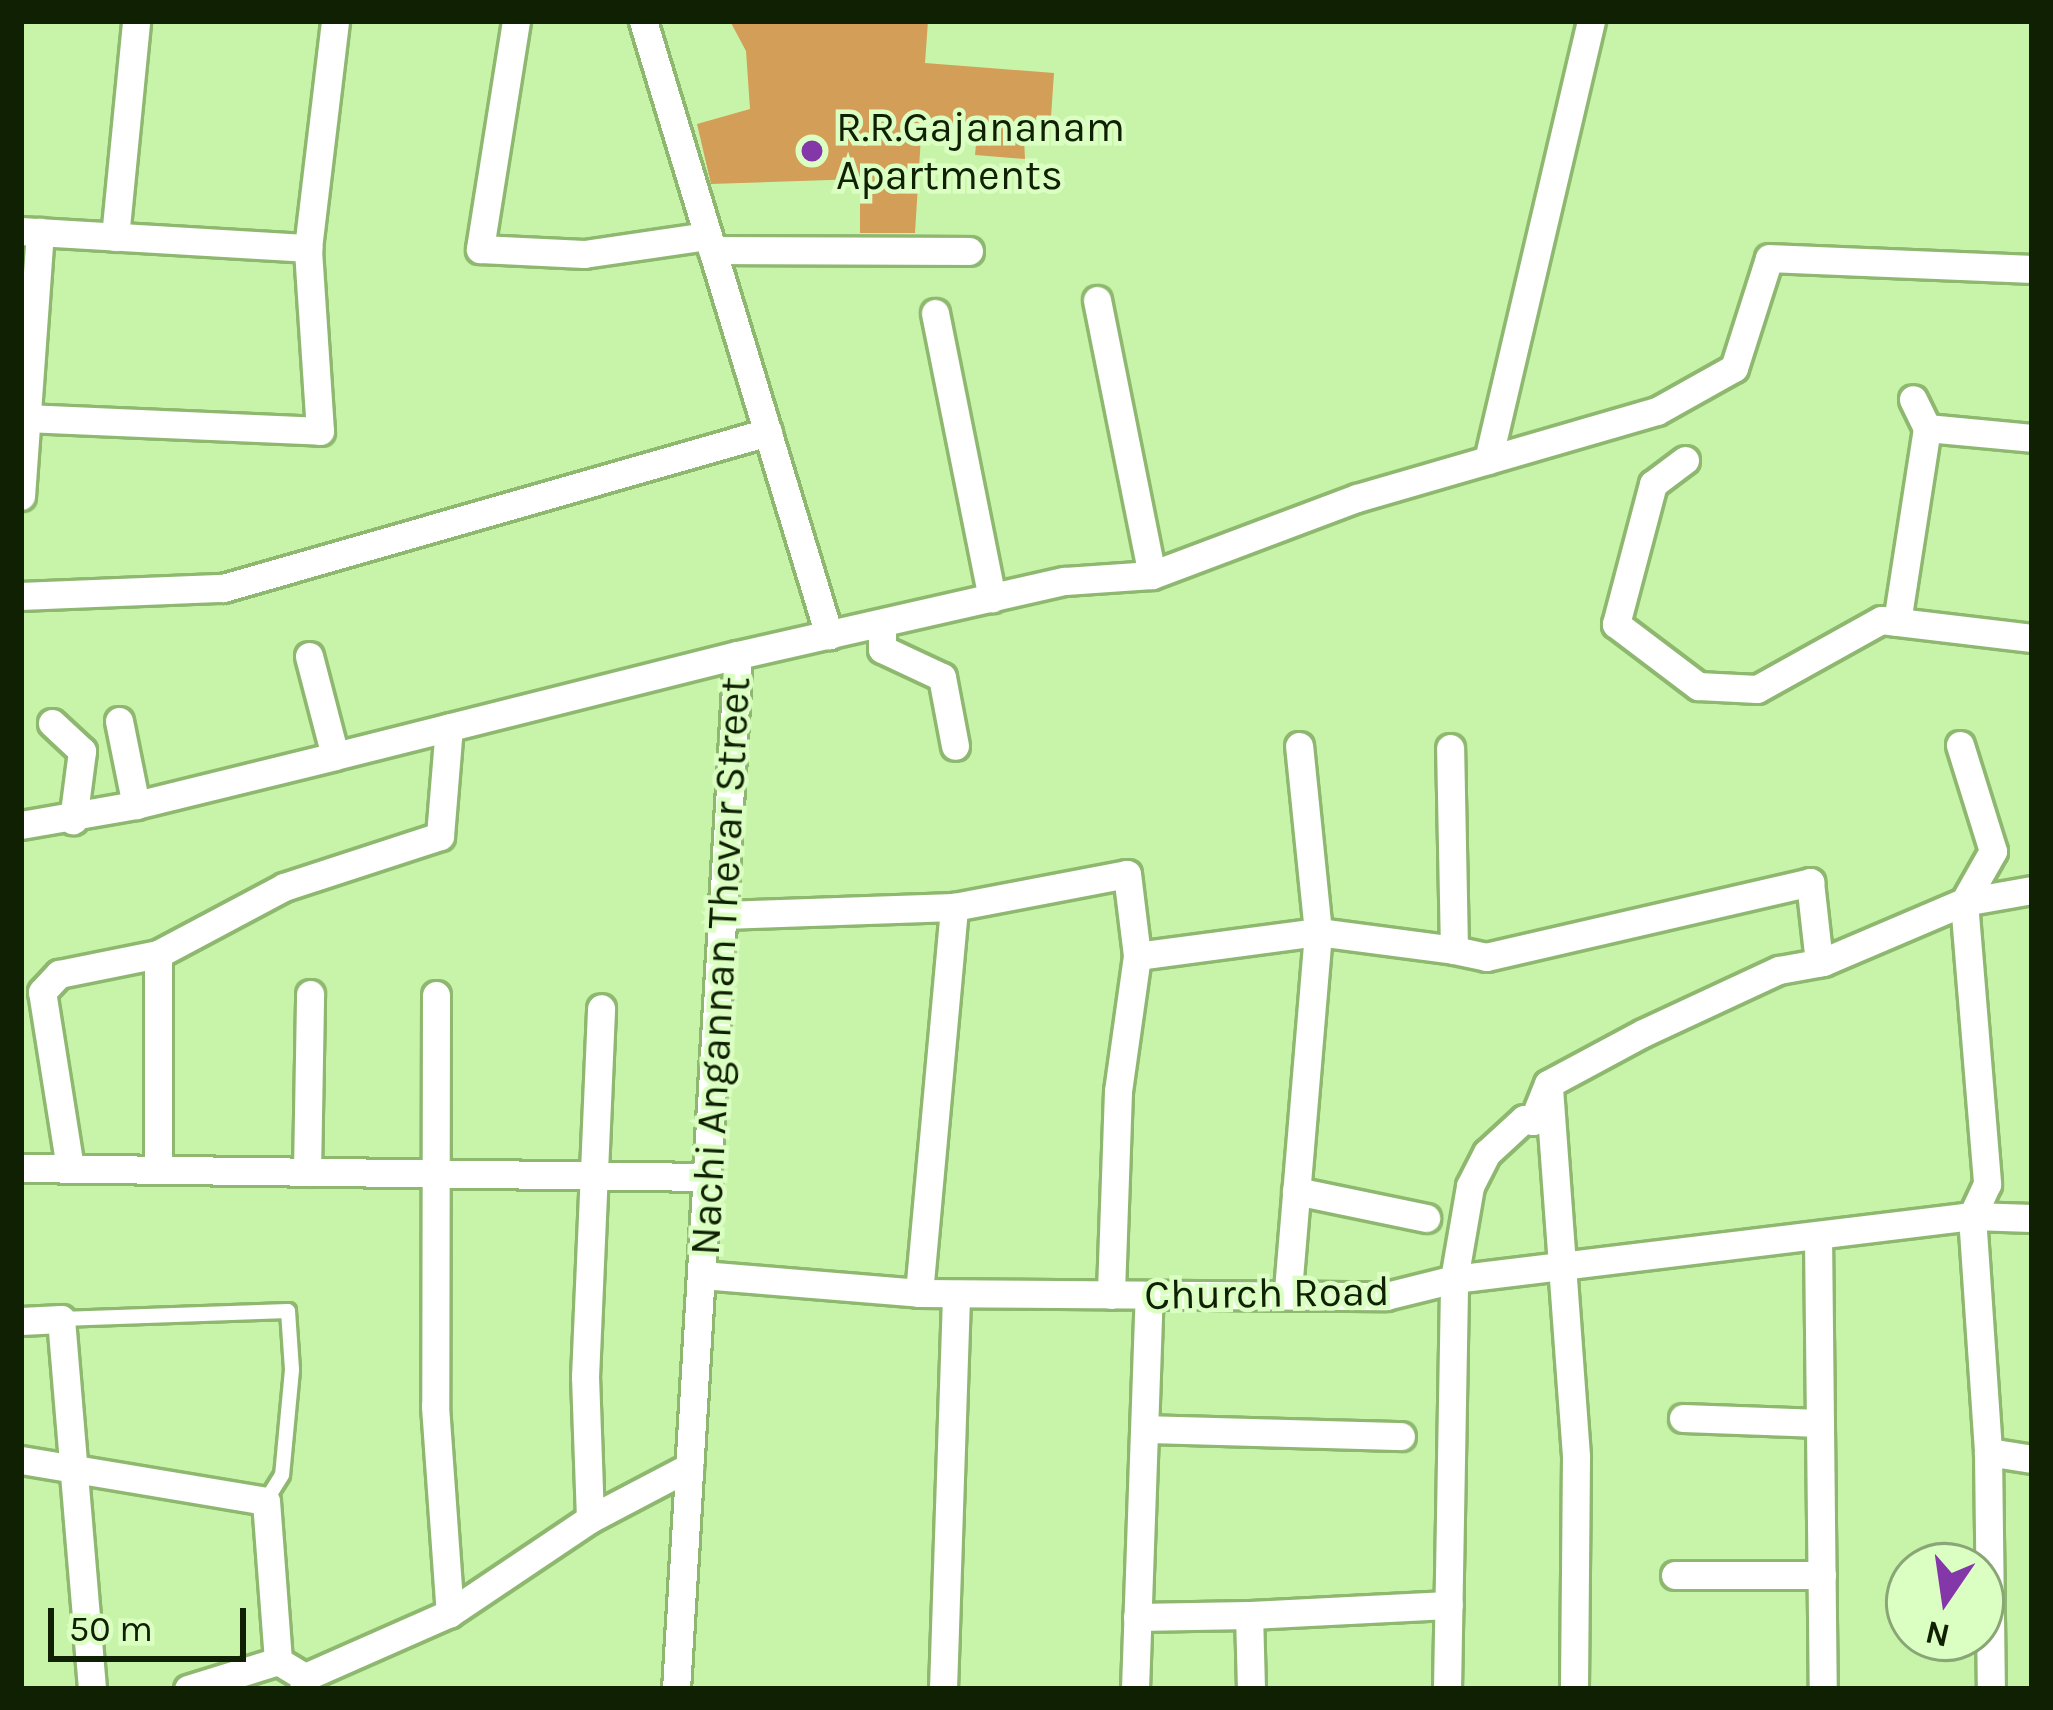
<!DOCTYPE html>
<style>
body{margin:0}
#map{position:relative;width:2053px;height:1710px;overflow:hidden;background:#c8f4a9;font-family:Karla,sans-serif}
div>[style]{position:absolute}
.building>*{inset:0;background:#d39e58}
.roads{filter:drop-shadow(3px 0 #8eb86f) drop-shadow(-3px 0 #8eb86f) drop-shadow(0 3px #8eb86f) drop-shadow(0 -3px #8eb86f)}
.lane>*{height:14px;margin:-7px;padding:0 7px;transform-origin:7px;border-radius:7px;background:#fff}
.street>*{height:27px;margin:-13.5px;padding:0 13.5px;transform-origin:13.5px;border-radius:13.5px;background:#fff}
.dots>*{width:33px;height:33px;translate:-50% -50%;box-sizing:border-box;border:6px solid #dbffc3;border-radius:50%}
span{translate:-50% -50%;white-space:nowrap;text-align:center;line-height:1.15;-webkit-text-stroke:9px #dbffc3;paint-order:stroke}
.poi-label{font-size:42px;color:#102003}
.left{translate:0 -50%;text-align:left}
.street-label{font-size:42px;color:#102003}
.frame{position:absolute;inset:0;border:24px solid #102003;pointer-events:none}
.north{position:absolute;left:1885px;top:1542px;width:120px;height:120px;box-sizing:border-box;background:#dbffc3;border:3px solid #8aa676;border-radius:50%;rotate:193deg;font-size:33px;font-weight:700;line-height:48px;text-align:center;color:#102003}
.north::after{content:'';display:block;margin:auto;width:42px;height:54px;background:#8437a8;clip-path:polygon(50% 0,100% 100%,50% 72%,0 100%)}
.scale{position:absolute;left:48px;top:1608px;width:198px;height:54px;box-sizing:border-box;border:6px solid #102003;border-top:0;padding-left:15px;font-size:36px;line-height:42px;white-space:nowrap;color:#102003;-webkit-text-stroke:9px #dbffc3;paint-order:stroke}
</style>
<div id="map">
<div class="building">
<i style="clip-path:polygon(730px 21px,928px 21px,925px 63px,1054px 73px,1051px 117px,1036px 117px,1034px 139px,1024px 138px,1025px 159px,975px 155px,977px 133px,922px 120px,915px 233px,860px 233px,860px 179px,711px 184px,697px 124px,750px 109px,746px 51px)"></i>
</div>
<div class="roads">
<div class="lane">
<i style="left:61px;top:1319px;width:227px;rotate:-2deg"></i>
<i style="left:288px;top:1311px;width:59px;rotate:86.1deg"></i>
<i style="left:292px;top:1370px;width:105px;rotate:95.4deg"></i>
<i style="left:282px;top:1475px;width:31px;rotate:122deg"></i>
</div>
<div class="street">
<i style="left:516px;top:21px;width:231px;rotate:99deg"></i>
<i style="left:480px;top:249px;width:104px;rotate:2.8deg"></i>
<i style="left:584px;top:254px;width:125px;rotate:-8.3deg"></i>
<i style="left:643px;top:21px;width:642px;rotate:73.15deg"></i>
<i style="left:21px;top:231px;width:288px;rotate:3.4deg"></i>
<i style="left:308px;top:248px;width:229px;rotate:-83.2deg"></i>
<i style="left:115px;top:237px;width:217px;rotate:-84.4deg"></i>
<i style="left:712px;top:250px;width:257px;rotate:0.2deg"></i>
<i style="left:1097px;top:300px;width:280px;rotate:78.7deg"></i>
<i style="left:935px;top:313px;width:291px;rotate:78.7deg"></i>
<i style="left:27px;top:418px;width:293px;rotate:2.5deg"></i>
<i style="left:320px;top:431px;width:183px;rotate:-93.8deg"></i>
<i style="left:1927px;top:428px;width:105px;rotate:5.4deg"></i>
<i style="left:1488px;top:460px;width:451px;rotate:-76.8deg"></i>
<i style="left:1685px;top:460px;width:40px;rotate:143deg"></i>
<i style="left:1653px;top:484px;width:145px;rotate:104.8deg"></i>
<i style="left:1616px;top:624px;width:103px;rotate:37.1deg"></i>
<i style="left:1698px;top:686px;width:59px;rotate:2.9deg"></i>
<i style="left:1757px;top:689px;width:142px;rotate:-29.1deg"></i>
<i style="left:1881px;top:620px;width:152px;rotate:6.8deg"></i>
<i style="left:21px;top:496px;width:265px;rotate:-85.9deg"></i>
<i style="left:21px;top:596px;width:202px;rotate:-2.3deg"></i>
<i style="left:223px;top:588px;width:567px;rotate:-15.97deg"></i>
<i style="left:1897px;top:622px;width:196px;rotate:-81.2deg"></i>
<i style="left:1927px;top:428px;width:32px;rotate:-116deg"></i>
<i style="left:882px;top:623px;width:26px;rotate:90deg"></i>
<i style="left:882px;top:649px;width:66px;rotate:25deg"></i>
<i style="left:942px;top:677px;width:70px;rotate:79.3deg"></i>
<i style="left:309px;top:656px;width:103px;rotate:75.4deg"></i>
<i style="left:335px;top:756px;width:415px;rotate:-14.1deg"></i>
<i style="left:119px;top:721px;width:86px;rotate:78.6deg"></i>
<i style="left:136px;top:805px;width:205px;rotate:-13.8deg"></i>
<i style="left:52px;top:723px;width:41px;rotate:43deg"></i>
<i style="left:82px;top:751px;width:70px;rotate:97.4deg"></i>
<i style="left:1960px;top:745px;width:111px;rotate:72.7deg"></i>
<i style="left:1993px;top:851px;width:59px;rotate:119.6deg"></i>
<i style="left:1964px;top:902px;width:283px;rotate:85.3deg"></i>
<i style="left:1987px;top:1184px;width:35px;rotate:115deg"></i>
<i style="left:1972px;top:1216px;width:237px;rotate:86.1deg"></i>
<i style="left:1988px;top:1452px;width:237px;rotate:89.3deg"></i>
<i style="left:21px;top:825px;width:117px;rotate:-9.9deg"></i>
<i style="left:723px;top:915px;width:231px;rotate:-2deg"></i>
<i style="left:954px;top:907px;width:176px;rotate:-10.8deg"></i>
<i style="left:1127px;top:874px;width:83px;rotate:83deg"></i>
<i style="left:1137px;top:956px;width:136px;rotate:98deg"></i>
<i style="left:1118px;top:1091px;width:204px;rotate:92deg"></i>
<i style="left:1454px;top:950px;width:33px;rotate:12deg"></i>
<i style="left:1486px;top:957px;width:333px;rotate:-13deg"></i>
<i style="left:1810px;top:882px;width:81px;rotate:83.6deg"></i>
<i style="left:1137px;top:956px;width:183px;rotate:-7.6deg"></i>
<i style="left:1318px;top:932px;width:137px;rotate:7.5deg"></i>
<i style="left:1454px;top:950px;width:202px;rotate:-91.1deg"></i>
<i style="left:436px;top:995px;width:411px;rotate:90.1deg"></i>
<i style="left:435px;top:1406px;width:208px;rotate:85.9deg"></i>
<i style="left:1549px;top:1088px;width:370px;rotate:85.8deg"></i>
<i style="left:1576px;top:1457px;width:232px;rotate:90.5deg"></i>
<i style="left:21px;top:1168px;width:687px;rotate:0.75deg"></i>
<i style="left:70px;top:1168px;width:178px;rotate:-99deg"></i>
<i style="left:42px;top:992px;width:25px;rotate:-47deg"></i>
<i style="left:59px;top:974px;width:101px;rotate:-11.4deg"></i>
<i style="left:158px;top:954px;width:143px;rotate:-28deg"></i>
<i style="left:284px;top:887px;width:164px;rotate:-18.1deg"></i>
<i style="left:440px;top:836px;width:109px;rotate:-85.3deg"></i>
<i style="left:158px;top:1169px;width:215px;rotate:-90deg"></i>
<i style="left:307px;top:1172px;width:178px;rotate:-89deg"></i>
<i style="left:1296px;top:1191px;width:133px;rotate:11.7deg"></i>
<i style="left:1818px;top:1235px;width:454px;rotate:89.4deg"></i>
<i style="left:702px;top:1275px;width:218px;rotate:4.7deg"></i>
<i style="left:919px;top:1293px;width:467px;rotate:0.4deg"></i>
<i style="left:1386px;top:1296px;width:70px;rotate:-14deg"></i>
<i style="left:1454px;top:1279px;width:522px;rotate:-6.93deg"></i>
<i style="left:1972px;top:1216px;width:60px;rotate:1.9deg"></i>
<i style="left:1288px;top:1290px;width:359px;rotate:-85.2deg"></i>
<i style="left:1318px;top:932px;width:187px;rotate:-95.8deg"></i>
<i style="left:919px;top:1293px;width:388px;rotate:-84.8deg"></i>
<i style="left:21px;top:1321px;width:40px;rotate:-2.9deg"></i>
<i style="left:61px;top:1319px;width:371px;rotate:85.2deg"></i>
<i style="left:1683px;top:1418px;width:137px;rotate:2.1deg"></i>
<i style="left:1145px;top:1429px;width:256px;rotate:1.6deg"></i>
<i style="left:1988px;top:1452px;width:45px;rotate:9deg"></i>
<i style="left:21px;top:1460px;width:248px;rotate:9.5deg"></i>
<i style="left:266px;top:1501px;width:160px;rotate:85.7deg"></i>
<i style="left:278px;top:1661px;width:31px;rotate:31deg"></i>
<i style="left:305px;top:1677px;width:12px;rotate:99deg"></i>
<i style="left:590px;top:1519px;width:142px;rotate:-92deg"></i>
<i style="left:585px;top:1377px;width:369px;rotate:-87.5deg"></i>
<i style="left:1675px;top:1575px;width:147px"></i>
<i style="left:1137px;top:1617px;width:112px;rotate:-1deg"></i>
<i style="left:305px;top:1677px;width:158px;rotate:-23.8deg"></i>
<i style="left:450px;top:1613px;width:169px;rotate:-33.9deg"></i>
<i style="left:590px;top:1519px;width:112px;rotate:-27.7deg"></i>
<i style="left:188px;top:1689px;width:94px;rotate:-17.3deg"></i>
<i style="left:676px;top:1689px;width:1036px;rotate:-86.57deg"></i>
<i style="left:738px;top:655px;width:335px;rotate:-12.8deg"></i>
<i style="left:1065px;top:581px;width:87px;rotate:-3.9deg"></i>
<i style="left:1152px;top:575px;width:219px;rotate:-20.6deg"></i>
<i style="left:1357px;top:498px;width:312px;rotate:-16.2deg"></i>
<i style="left:1657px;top:411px;width:88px;rotate:-29.2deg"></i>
<i style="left:1734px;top:368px;width:115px;rotate:-72.3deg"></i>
<i style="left:1769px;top:258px;width:263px;rotate:2.4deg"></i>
<i style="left:943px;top:1689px;width:395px;rotate:-88.1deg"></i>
<i style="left:1135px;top:1689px;width:394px;rotate:-88deg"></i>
<i style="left:1251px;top:1689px;width:74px;rotate:-91.5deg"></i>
<i style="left:1249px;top:1615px;width:200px;rotate:-2.9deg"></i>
<i style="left:1447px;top:1689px;width:410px;rotate:-89deg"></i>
<i style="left:1454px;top:1279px;width:94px;rotate:-80.2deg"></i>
<i style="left:1470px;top:1186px;width:37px;rotate:-63deg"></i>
<i style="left:1487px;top:1153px;width:50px;rotate:-42.6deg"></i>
<i style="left:1524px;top:1119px;width:9px;rotate:13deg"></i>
<i style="left:1533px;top:1121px;width:40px;rotate:-68deg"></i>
<i style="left:1548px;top:1084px;width:108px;rotate:-28.2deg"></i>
<i style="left:1643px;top:1033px;width:150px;rotate:-24.9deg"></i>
<i style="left:1779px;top:970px;width:45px;rotate:-10.3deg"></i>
<i style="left:1823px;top:962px;width:153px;rotate:-23.1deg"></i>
<i style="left:1964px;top:902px;width:69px;rotate:-10deg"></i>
</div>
</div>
<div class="dots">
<i style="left:812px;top:151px;background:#8437a8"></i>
</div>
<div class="poi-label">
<span class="left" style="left:836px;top:151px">R.R.Gajananam<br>Apartments</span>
</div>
<div class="street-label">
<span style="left:720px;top:966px;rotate:-87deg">Nachi Angannan Thevar Street</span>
<span style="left:1267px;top:1293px;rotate:-1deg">Church Road</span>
</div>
<div class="frame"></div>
<div class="north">N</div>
<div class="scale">50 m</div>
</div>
